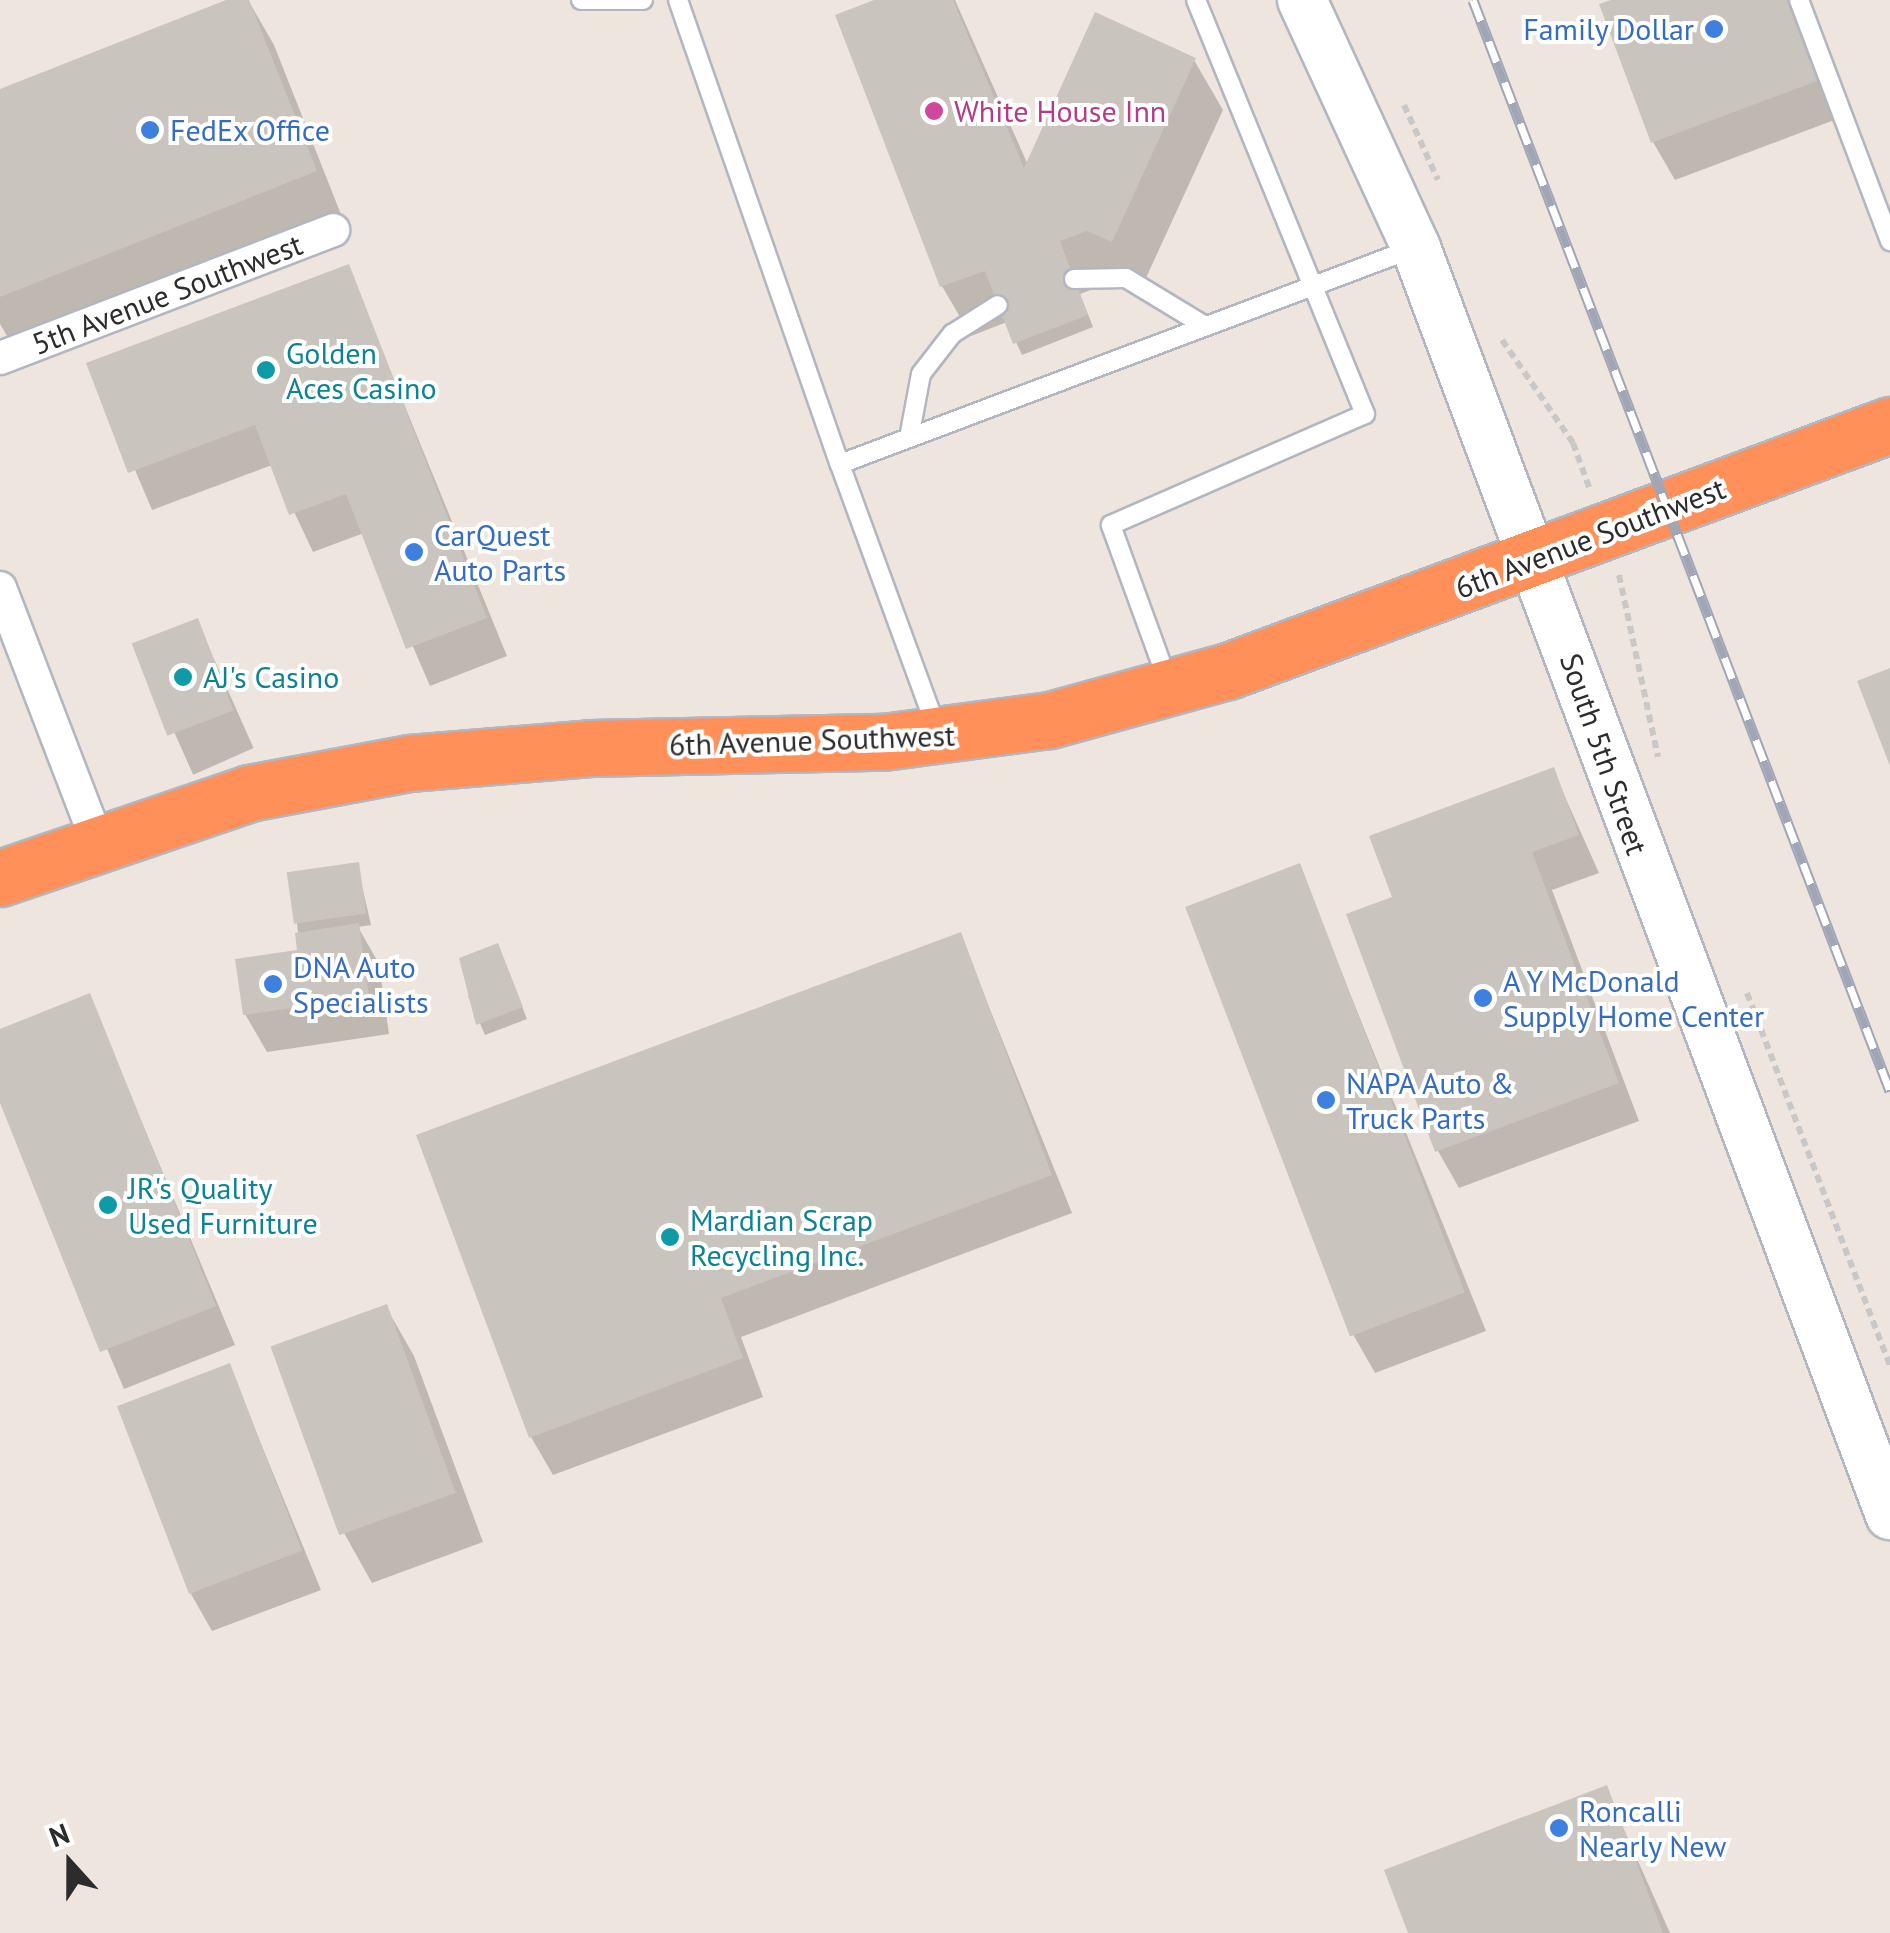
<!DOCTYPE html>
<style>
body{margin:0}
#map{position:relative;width:1890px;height:1933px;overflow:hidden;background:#eee6de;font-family:"PT Sans",sans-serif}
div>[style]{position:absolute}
.shadow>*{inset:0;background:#0003;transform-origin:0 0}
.building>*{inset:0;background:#c9c4bd;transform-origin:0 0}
.path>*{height:6px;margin-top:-3px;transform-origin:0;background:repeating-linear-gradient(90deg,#c8c8c8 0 8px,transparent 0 13px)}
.roads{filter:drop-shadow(2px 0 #b2b6c0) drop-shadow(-2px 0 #b2b6c0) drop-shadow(0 2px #b2b6c0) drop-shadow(0 -2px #b2b6c0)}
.lane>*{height:18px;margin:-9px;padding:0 9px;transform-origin:9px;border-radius:9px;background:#fff}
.street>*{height:32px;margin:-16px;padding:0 16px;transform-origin:16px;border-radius:16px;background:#fff}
.secondary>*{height:48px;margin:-24px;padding:0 24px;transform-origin:24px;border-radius:24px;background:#fff}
.highway>*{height:55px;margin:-27.5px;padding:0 27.5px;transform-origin:27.5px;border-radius:27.5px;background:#ff9059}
.rail>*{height:11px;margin-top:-5.5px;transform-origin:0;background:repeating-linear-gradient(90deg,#fff 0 22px,#a1a6b7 0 44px);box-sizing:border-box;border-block:2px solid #a1a6b7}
.dots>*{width:28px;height:28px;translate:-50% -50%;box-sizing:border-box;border:5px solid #fff;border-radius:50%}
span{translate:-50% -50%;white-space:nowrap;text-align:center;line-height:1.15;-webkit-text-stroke:8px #fff;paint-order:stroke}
.shop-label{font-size:30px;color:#366cbe}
.right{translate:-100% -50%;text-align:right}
.left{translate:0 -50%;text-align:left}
.hotel-label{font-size:30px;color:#b23c85}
.street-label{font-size:30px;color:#2c2c2c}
.culture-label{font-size:30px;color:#0d838f}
.north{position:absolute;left:20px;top:1813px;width:100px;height:100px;-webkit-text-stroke:8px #fff;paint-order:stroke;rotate:339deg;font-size:28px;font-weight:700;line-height:40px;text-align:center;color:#2c2c2c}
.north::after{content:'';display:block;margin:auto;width:35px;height:45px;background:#2c2c2c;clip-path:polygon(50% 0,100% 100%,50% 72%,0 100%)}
</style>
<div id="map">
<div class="shadow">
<i style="clip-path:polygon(233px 0,248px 0,274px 45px,344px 222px,16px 351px,0 324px,0 92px)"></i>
<i style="clip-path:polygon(881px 0,955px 0,1028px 165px,1194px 60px,1223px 110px,1140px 291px,1117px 280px,1080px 294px,1093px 327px,1022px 355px,1007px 322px,971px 336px,942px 286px)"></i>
<i style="clip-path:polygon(1618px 0,1792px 0,1837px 119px,1675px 180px,1653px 142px)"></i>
<i style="clip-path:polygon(348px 267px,507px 656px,430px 686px,364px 533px,313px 552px,272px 465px,152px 510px,90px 364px)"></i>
<i style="left:197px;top:621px;width:139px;height:66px;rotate:66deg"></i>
<i style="clip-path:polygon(1553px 770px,1599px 873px,1552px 890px,1639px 1121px,1459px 1188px,1438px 1151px,1395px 899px)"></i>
<i style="clip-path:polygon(357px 864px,371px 925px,358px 927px,379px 964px,389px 1034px,267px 1052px,245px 1014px,300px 952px,297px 923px)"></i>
<i style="clip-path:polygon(1299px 867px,1486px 1331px,1375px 1373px,1354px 1336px)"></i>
<i style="clip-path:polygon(960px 935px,1072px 1213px,741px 1337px,763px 1397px,553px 1475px,531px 1437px)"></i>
<i style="clip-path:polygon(503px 958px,527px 1019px,485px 1035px,468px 996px)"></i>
<i style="clip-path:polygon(89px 996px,235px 1345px,124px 1389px,0 1096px,0 1031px)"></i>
<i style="clip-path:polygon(386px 1307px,414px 1356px,483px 1542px,372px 1583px,344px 1533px,274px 1348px)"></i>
<i style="clip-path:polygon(229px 1366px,321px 1590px,212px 1631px,191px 1594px)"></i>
<i style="clip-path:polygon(1606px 1789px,1670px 1933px,1410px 1933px)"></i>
</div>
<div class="building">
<i style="clip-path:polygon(226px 0,249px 0,317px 171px,0 297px,0 89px)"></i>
<i style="clip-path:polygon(874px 0,953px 0,1024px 168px,1095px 12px,1196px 58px,1112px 242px,1087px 231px,1060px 241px,1088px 315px,1013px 344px,985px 271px,940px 287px,835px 15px)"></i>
<i style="clip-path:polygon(1611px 0,1787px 0,1817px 81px,1651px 143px,1599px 4px)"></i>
<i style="clip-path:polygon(349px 264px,487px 618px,406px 649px,346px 494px,289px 515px,255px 425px,128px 473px,86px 363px)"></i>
<i style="left:198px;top:618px;width:99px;height:71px;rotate:69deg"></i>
<i style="clip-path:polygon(1890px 668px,1890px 766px,1857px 681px)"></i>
<i style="clip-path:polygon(1554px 767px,1579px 835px,1532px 852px,1619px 1083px,1435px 1152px,1346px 914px,1392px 897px,1369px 836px)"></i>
<i style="left:359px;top:862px;width:52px;height:73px;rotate:82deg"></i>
<i style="left:1300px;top:863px;width:460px;height:123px;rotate:69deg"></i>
<i style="clip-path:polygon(359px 923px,369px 997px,243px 1015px,235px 959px,297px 950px,295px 933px)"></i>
<i style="clip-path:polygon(961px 932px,1052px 1175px,721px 1298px,743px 1358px,529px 1438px,416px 1135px)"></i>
<i style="clip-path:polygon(498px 943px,523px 1007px,476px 1025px,459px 958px)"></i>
<i style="clip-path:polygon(90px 993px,216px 1306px,100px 1352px,0 1103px,0 1029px)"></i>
<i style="left:387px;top:1304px;width:201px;height:124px;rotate:70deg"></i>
<i style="left:230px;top:1363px;width:201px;height:121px;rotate:69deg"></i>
<i style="clip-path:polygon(1607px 1785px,1663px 1933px,1408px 1933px,1384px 1870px)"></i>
</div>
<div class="path">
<i style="left:1404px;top:105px;width:82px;rotate:65.6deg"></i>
<i style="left:1502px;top:340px;width:125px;rotate:55.4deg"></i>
<i style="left:1573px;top:443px;width:47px;rotate:70deg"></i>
<i style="left:1619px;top:575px;width:186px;rotate:77.9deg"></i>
<i style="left:1747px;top:993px;width:399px;rotate:69deg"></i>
</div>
<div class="roads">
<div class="lane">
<i style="left:581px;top:0;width:62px"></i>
<i style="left:678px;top:0;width:491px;rotate:70.8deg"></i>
<i style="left:1799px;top:0;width:258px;rotate:69.3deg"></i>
<i style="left:1074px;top:279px;width:52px;rotate:-1.1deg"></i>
<i style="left:1126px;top:278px;width:92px;rotate:31.3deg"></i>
<i style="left:909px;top:438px;width:65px;rotate:-79.4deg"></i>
<i style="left:921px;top:374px;width:51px;rotate:-52.2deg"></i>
<i style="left:952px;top:334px;width:54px;rotate:-32.2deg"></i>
<i style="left:1168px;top:682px;width:167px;rotate:-110deg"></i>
<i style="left:1111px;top:525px;width:277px;rotate:-23.6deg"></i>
<i style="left:1365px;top:414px;width:447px;rotate:-112.2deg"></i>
<i style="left:936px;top:727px;width:280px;rotate:-110.1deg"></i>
<i style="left:840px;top:464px;width:613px;rotate:-20.62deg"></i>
</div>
<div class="street">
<i style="left:0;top:358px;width:357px;rotate:-21deg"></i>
<i style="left:0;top:588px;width:271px;rotate:69deg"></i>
</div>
<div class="secondary">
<i style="left:1302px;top:0;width:273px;rotate:65.3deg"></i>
<i style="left:1416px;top:248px;width:1353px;rotate:69.49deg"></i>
</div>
<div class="highway">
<i style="left:0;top:878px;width:263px;rotate:-18.8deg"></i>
<i style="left:249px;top:793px;width:163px;rotate:-10.6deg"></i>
<i style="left:409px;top:763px;width:182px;rotate:-4.7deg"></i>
<i style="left:590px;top:748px;width:293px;rotate:-1.2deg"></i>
<i style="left:883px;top:742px;width:168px;rotate:-7.5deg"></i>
<i style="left:1050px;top:720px;width:185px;rotate:-15.4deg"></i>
<i style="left:1228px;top:671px;width:706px;rotate:-20.39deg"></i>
</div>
</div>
<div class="rail">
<i style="left:1473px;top:0;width:1168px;rotate:69.08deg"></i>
</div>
<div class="dots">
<i style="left:1714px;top:29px;background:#3f7fe0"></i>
<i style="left:934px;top:111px;background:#d1479c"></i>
<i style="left:150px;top:130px;background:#3f7fe0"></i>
<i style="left:266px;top:370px;background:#0f9aa8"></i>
<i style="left:414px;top:552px;background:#3f7fe0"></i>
<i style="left:183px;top:677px;background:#0f9aa8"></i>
<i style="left:273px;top:984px;background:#3f7fe0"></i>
<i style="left:1483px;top:998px;background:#3f7fe0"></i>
<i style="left:1326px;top:1100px;background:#3f7fe0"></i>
<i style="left:108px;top:1205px;background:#0f9aa8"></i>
<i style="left:670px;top:1237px;background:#0f9aa8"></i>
<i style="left:1559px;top:1828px;background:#3f7fe0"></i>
</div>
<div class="shop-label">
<span class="right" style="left:1694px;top:29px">Family Dollar</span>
<span class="left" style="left:170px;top:130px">FedEx Office</span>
<span class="left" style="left:434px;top:552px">CarQuest<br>Auto Parts</span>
<span class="left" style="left:293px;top:984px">DNA Auto<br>Specialists</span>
<span class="left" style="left:1503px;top:998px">A Y McDonald<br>Supply Home Center</span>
<span class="left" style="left:1346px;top:1100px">NAPA Auto &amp;<br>Truck Parts</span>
<span class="left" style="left:1579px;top:1828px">Roncalli<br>Nearly New</span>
</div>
<div class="hotel-label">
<span class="left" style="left:954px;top:111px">White House Inn</span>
</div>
<div class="street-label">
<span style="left:167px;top:294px;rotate:-21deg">5th Avenue Southwest</span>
<span style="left:1590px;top:538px;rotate:-21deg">6th Avenue Southwest</span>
<span style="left:812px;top:740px;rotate:-2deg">6th Avenue Southwest</span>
<span style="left:1604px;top:754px;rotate:71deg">South 5th Street</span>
</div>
<div class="culture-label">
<span class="left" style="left:286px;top:370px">Golden<br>Aces Casino</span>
<span class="left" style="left:203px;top:677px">AJ's Casino</span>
<span class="left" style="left:128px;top:1205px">JR's Quality<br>Used Furniture</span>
<span class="left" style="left:690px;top:1237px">Mardian Scrap<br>Recycling Inc.</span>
</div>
<div class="north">N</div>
</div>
